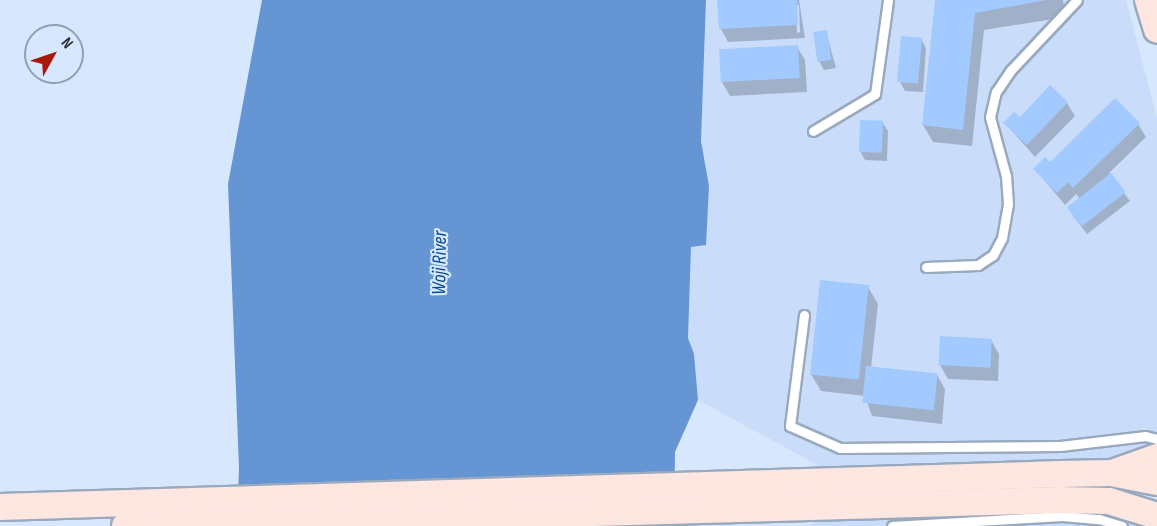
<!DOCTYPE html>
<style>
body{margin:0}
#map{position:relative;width:1157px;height:526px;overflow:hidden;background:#d7e8fe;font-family:"Sofia Sans Condensed",sans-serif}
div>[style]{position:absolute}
.built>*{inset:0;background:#c9ddfa}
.water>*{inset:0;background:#6695d3}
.shadow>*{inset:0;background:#0003}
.building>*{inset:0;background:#a3caff;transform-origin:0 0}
.roads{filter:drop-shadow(2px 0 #99a9be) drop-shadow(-2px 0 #99a9be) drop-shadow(0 2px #99a9be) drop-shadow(0 -2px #99a9be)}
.lane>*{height:9px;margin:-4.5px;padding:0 4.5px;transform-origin:4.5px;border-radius:4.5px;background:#fff}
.secondary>*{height:26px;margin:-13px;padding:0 13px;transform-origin:13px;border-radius:13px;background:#fee6e1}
span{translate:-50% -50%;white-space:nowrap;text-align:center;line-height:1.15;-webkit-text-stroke:4.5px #d7e8fe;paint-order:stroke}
.water-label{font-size:20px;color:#054893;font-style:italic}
.north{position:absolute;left:24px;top:24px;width:60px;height:60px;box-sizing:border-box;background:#d7e8fe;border:2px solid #929fb0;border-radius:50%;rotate:50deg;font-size:16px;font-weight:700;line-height:24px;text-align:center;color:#2b313a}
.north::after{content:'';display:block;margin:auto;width:21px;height:27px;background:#a9180a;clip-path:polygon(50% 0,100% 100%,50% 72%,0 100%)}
</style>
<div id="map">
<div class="built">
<i style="clip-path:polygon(706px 0,1126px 0,1157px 118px,1157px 446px,1099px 461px,823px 468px,698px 400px,694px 354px,688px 338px,691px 247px,705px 245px,709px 186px,701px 141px)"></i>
<i style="clip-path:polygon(1088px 508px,1132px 519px,1144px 526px,809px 526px,817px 520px)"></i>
</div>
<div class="water">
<i style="clip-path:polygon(262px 0,706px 0,701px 141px,709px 186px,706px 245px,691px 247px,688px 338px,694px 354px,698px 400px,675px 452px,674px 526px,237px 526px,239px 468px,228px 184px)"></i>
</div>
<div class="shadow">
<i style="clip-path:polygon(evenodd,719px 0,799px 0,805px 38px,728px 42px,721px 29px,719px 0,796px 5px,799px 5px,800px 32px,797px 33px,796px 5px)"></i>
<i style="clip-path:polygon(936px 0,1063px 0,1066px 17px,984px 30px,972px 146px,933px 142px,923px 125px)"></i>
<i style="clip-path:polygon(826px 32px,836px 68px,824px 70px,819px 61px)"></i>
<i style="clip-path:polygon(921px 39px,926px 48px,923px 92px,905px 91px,900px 82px)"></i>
<i style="clip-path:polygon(797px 47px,805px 60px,807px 92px,730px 96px,722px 82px)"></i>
<i style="clip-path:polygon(1067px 103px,1075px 116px,1035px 157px,1005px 123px)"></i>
<i style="clip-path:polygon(882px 122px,888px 131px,887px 161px,865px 160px,860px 151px)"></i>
<i style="clip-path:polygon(1138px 124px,1146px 137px,1109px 173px,1130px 201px,1087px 234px,1073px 216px,1080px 199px,1076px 194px,1065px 205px,1035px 169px)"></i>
<i style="clip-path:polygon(868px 287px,878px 304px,871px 368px,937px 375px,945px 389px,942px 424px,872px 416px,865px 396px,821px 391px,811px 374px)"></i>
<i style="clip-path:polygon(941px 338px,991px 340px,999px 354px,998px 381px,948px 379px,940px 365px)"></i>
</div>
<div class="building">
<i style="clip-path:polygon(717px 0,797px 0,798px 25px,719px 29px)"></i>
<i style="clip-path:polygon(935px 0,1047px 0,975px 13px,963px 130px,922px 125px)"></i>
<i style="left:827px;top:30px;width:30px;height:14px;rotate:82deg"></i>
<i style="left:901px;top:36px;width:21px;height:46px;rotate:5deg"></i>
<i style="left:798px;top:45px;width:33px;height:79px;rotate:87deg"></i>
<i style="clip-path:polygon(1050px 85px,1068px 102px,1027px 145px,1003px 123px,1014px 112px,1020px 117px)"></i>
<i style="clip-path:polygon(1115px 98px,1140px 123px,1073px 188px,1068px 182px,1057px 193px,1033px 169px,1045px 157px,1050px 162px)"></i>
<i style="left:860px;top:120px;width:23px;height:32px;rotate:2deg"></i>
<i style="left:1111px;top:173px;width:24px;height:56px;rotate:52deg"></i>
<i style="left:820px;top:280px;width:49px;height:95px;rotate:6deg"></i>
<i style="left:940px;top:336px;width:52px;height:29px;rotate:3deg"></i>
<i style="left:866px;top:366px;width:72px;height:37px;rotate:6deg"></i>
</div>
<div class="roads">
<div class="lane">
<i style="left:813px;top:131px;width:72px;rotate:-30.8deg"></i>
<i style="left:875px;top:94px;width:95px;rotate:-82.1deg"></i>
<i style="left:926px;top:267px;width:52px;rotate:-2.2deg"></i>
<i style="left:978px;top:265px;width:18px;rotate:-34deg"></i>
<i style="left:993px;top:255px;width:19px;rotate:-62deg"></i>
<i style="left:1002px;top:238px;width:35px;rotate:-80deg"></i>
<i style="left:1008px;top:204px;width:28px;rotate:-94deg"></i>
<i style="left:1006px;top:176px;width:61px;rotate:-105.2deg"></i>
<i style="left:990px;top:117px;width:26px;rotate:-77deg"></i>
<i style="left:996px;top:92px;width:27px;rotate:-56deg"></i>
<i style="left:1011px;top:70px;width:96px;rotate:-46.7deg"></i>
<i style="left:804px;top:315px;width:112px;rotate:97.2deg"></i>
<i style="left:790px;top:426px;width:55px;rotate:23.7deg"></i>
<i style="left:840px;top:448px;width:220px;rotate:-0.5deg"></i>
<i style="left:1060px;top:446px;width:86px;rotate:-6.7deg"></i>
<i style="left:1145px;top:436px;width:12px;rotate:14deg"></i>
<i style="left:892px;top:526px;width:170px;rotate:-3.4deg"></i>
<i style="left:1062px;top:516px;width:37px;rotate:5deg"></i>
<i style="left:1099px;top:519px;width:24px;rotate:17deg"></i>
</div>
<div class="secondary">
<i style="left:1148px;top:0;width:31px;rotate:73deg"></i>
<i style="left:1112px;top:473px;width:48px;rotate:-19.6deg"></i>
<i style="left:0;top:507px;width:1060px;rotate:-1.78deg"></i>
<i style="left:1059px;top:474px;width:52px;rotate:-1.1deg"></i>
<i style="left:1111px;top:473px;width:47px;rotate:11.1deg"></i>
<i style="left:125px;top:526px;width:934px;rotate:-1.59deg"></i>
<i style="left:1059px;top:500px;width:50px;rotate:1.1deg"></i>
<i style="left:1109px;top:501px;width:50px;rotate:17.4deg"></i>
</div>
</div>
<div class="water-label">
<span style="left:440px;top:263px;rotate:-89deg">Woji River</span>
</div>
<div class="north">N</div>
</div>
